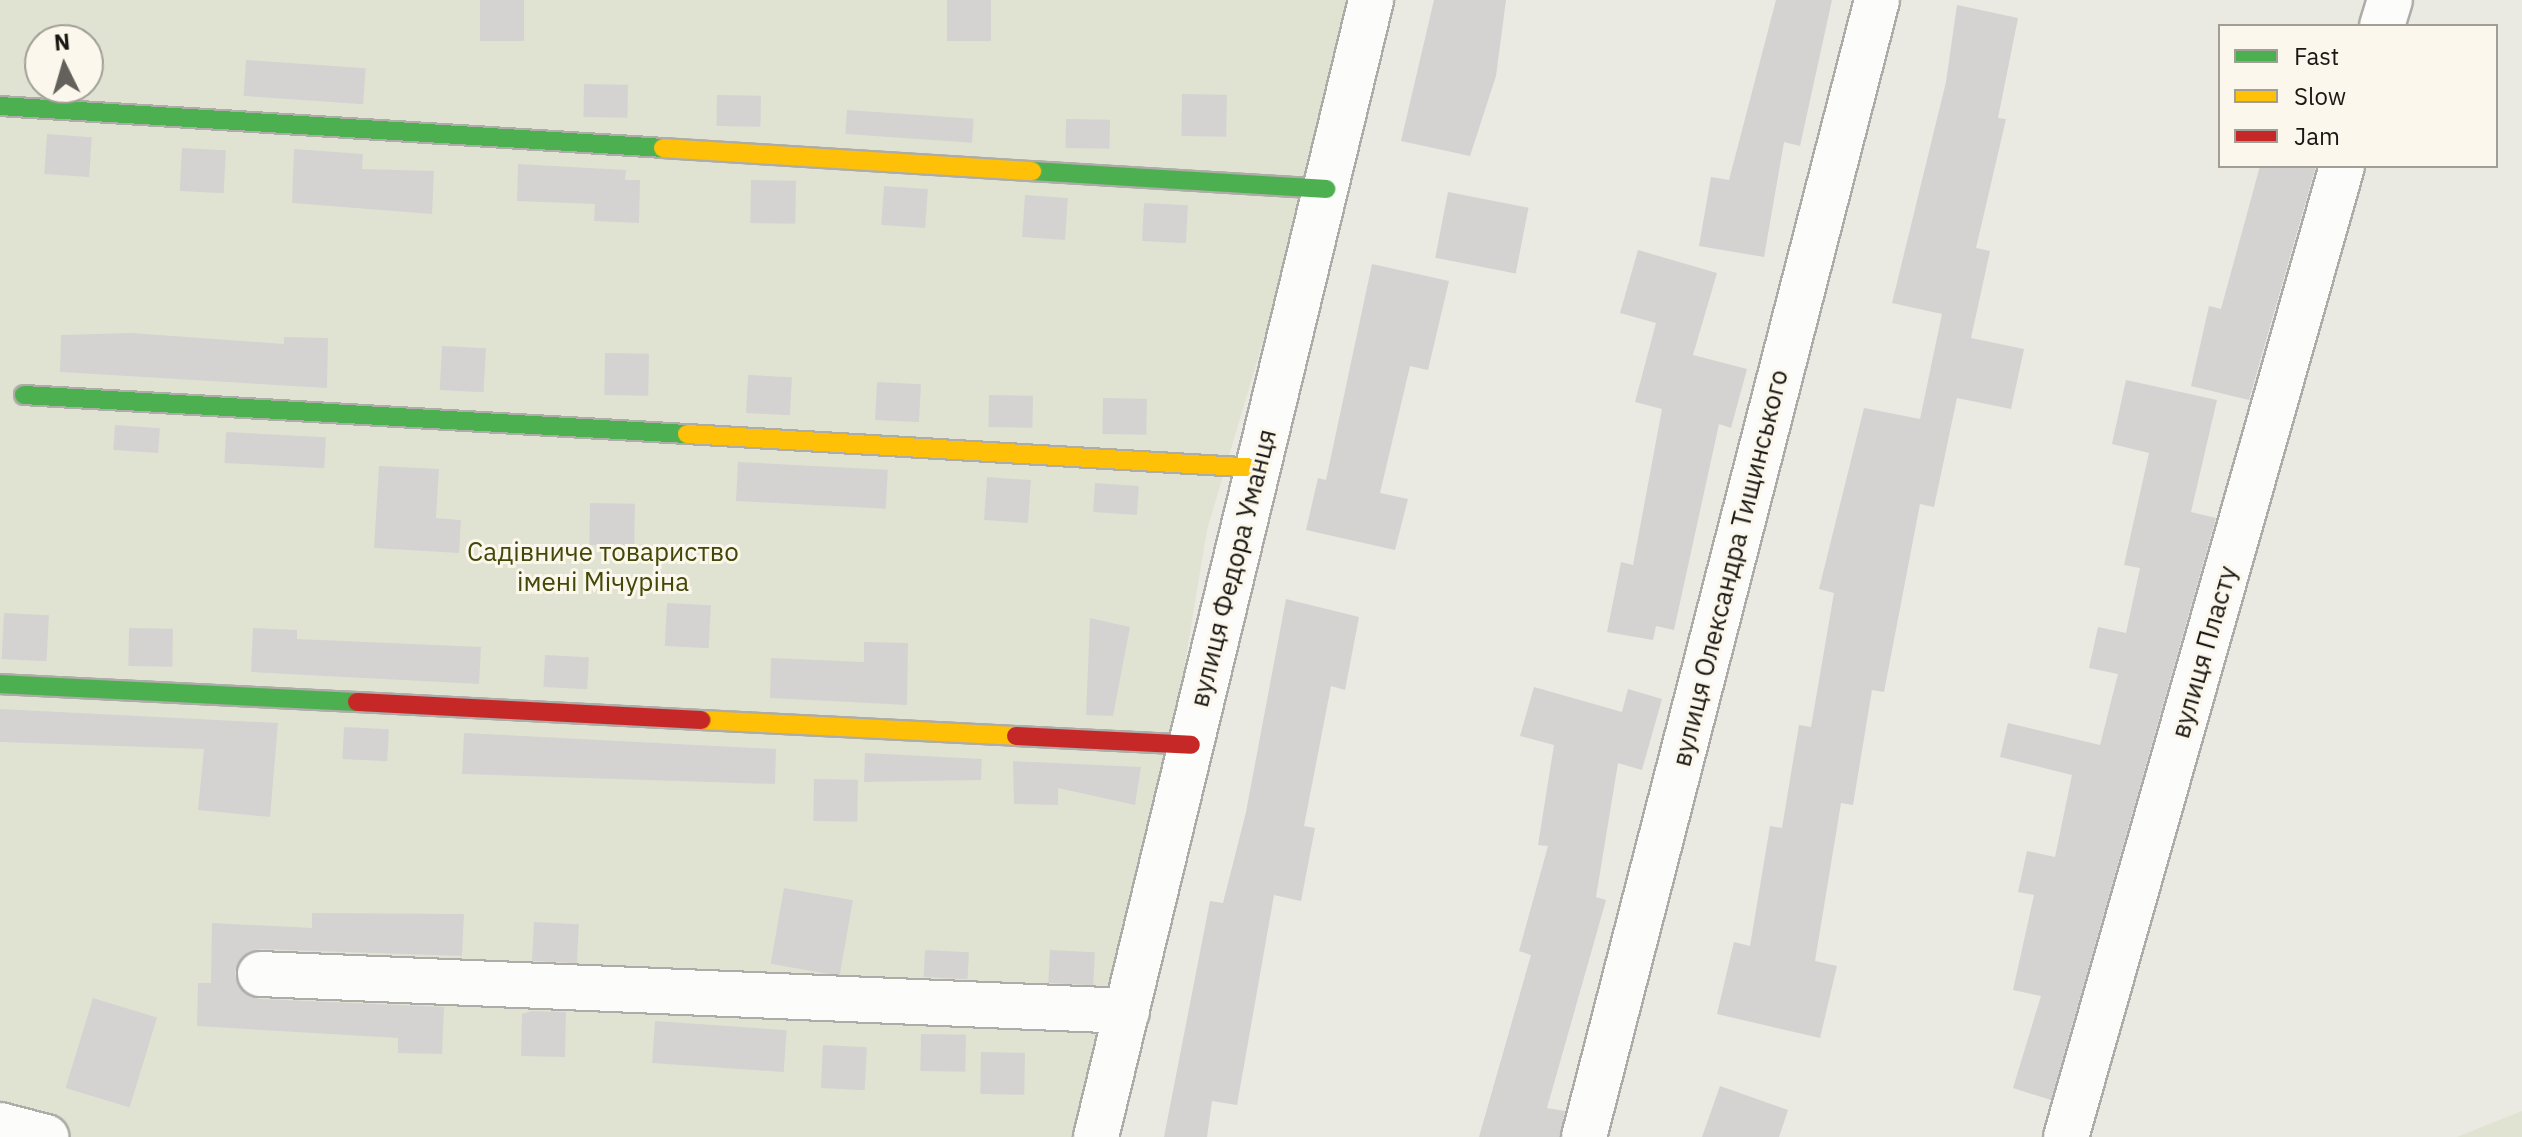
<!DOCTYPE html>
<meta charset="utf-8">
<style>
body{margin:0}
#map{position:relative;width:2522px;height:1137px;overflow:hidden;background:#eae9e2;font-family:"IBM Plex Sans",sans-serif}
div>[style]{position:absolute}
.green>*{inset:0;background:#e1e3d2}
.building>*{inset:0;background:#d4d3d2;transform-origin:0 0}
.roads{filter:drop-shadow(2px 0 #aeaca8) drop-shadow(-2px 0 #aeaca8) drop-shadow(0 2px #aeaca8) drop-shadow(0 -2px #aeaca8)}
.street>*{height:44px;margin:-22px;padding:0 22px;transform-origin:22px;border-radius:22px;background:#fcfcfb}
.fast>*{height:18px;margin:-9px;padding:0 9px;transform-origin:9px;border-radius:9px;background:#4caf50}
.slow>*{height:18px;margin:-9px;padding:0 9px;transform-origin:9px;border-radius:9px;background:#ffc107}
.jam>*{height:18px;margin:-9px;padding:0 9px;transform-origin:9px;border-radius:9px;background:#c62828}
span{translate:-50% -50%;white-space:nowrap;text-align:center;line-height:1.15;-webkit-text-stroke:6px #fcf7ec;paint-order:stroke}
.park-label{font-size:26px;color:#424908}
.street-label{font-size:26px;color:#191814}
.legend{position:absolute;left:2218px;top:24px;width:280px;height:144px;box-sizing:border-box;background:#fcf7ec;border:2px solid #a19e96;margin:0;padding:10px 14px;list-style:none;font-size:24px;color:#191814}
.legend li{display:flex;align-items:center;gap:16px;height:40px}
.legend b{width:40px;border:2px solid #a19e96}
.north{position:absolute;left:24px;top:24px;width:80px;height:80px;box-sizing:border-box;background:#fcf7ec;border:2px solid #a19e96;border-radius:50%;rotate:355deg;font-size:22px;font-weight:700;line-height:32px;text-align:center;color:#191814}
.north::after{content:'';display:block;margin:auto;width:28px;height:36px;background:#62615c;clip-path:polygon(50% 0,100% 100%,50% 72%,0 100%)}
</style>
<div id="map">
<div class="green">
<i style="clip-path:polygon(evenodd,0 0,1352px 0,1320px 149px,1207px 530px,1151px 867px,1080px 1137px,0 1137px,0 0,40px 40px,88px 40px,88px 88px,40px 88px,40px 40px)"></i>
<i style="clip-path:polygon(2522px 1111px,2522px 1137px,2457px 1137px)"></i>
</div>
<div class="building">
<i style="left:480px;top:0;width:44px;height:41px"></i>
<i style="left:947px;top:0;width:44px;height:41px"></i>
<i style="clip-path:polygon(1434px 0,1506px 0,1496px 76px,1470px 156px,1401px 141px)"></i>
<i style="clip-path:polygon(1776px 0,1832px 0,1800px 146px,1784px 142px,1764px 257px,1699px 246px,1711px 177px,1729px 180px)"></i>
<i style="clip-path:polygon(1957px 5px,2018px 18px,1998px 118px,2006px 119px,1976px 248px,1990px 251px,1971px 338px,2024px 349px,2011px 409px,1957px 398px,1934px 507px,1920px 504px,1884px 692px,1872px 690px,1853px 805px,1841px 803px,1815px 961px,1837px 966px,1820px 1038px,1717px 1014px,1734px 942px,1750px 946px,1770px 826px,1782px 828px,1799px 725px,1811px 727px,1834px 593px,1819px 589px,1864px 408px,1920px 419px,1942px 314px,1892px 303px,1946px 82px)"></i>
<i style="left:246px;top:60px;width:120px;height:36px;rotate:4deg"></i>
<i style="left:584px;top:84px;width:44px;height:33px;rotate:1deg"></i>
<i style="left:1182px;top:94px;width:45px;height:42px;rotate:1deg"></i>
<i style="left:717px;top:95px;width:44px;height:31px;rotate:1deg"></i>
<i style="left:847px;top:110px;width:127px;height:24px;rotate:4deg"></i>
<i style="left:1066px;top:119px;width:44px;height:29px;rotate:1deg"></i>
<i style="left:47px;top:134px;width:45px;height:40px;rotate:4deg"></i>
<i style="left:182px;top:148px;width:44px;height:43px;rotate:3deg"></i>
<i style="clip-path:polygon(294px 149px,363px 154px,362px 169px,434px 171px,432px 214px,292px 203px)"></i>
<i style="clip-path:polygon(518px 164px,626px 170px,625px 180px,640px 180px,639px 223px,594px 221px,595px 204px,517px 201px)"></i>
<i style="clip-path:polygon(2260px 166px,2316px 166px,2249px 400px,2191px 386px,2209px 306px,2221px 309px)"></i>
<i style="left:751px;top:180px;width:45px;height:43px;rotate:1deg"></i>
<i style="left:884px;top:186px;width:44px;height:39px;rotate:4deg"></i>
<i style="left:1448px;top:192px;width:82px;height:67px;rotate:11deg"></i>
<i style="left:1025px;top:195px;width:43px;height:42px;rotate:4deg"></i>
<i style="left:1144px;top:203px;width:44px;height:38px;rotate:3deg"></i>
<i style="clip-path:polygon(1638px 250px,1717px 273px,1693px 355px,1747px 369px,1731px 428px,1719px 424px,1674px 630px,1656px 626px,1653px 640px,1607px 632px,1621px 562px,1633px 565px,1662px 409px,1635px 402px,1656px 323px,1620px 313px)"></i>
<i style="clip-path:polygon(1372px 264px,1449px 281px,1428px 370px,1410px 366px,1380px 493px,1408px 499px,1395px 550px,1306px 530px,1318px 478px,1326px 480px)"></i>
<i style="clip-path:polygon(131px 333px,284px 344px,284px 337px,328px 338px,327px 388px,60px 372px,61px 335px)"></i>
<i style="left:442px;top:346px;width:44px;height:44px;rotate:3deg"></i>
<i style="left:605px;top:353px;width:44px;height:42px;rotate:1deg"></i>
<i style="left:748px;top:375px;width:44px;height:38px;rotate:3deg"></i>
<i style="clip-path:polygon(2126px 380px,2217px 400px,2191px 512px,2216px 518px,2051px 1100px,2013px 1088px,2041px 996px,2013px 990px,2034px 895px,2018px 892px,2027px 851px,2055px 857px,2072px 775px,2000px 757px,2008px 723px,2100px 745px,2118px 674px,2089px 668px,2098px 627px,2126px 633px,2140px 568px,2124px 565px,2149px 453px,2112px 444px)"></i>
<i style="left:877px;top:382px;width:44px;height:38px;rotate:3deg"></i>
<i style="left:989px;top:395px;width:44px;height:32px;rotate:1deg"></i>
<i style="left:1103px;top:398px;width:44px;height:36px;rotate:1deg"></i>
<i style="left:115px;top:425px;width:45px;height:25px;rotate:4deg"></i>
<i style="left:226px;top:432px;width:100px;height:31px;rotate:3deg"></i>
<i style="left:738px;top:462px;width:150px;height:39px;rotate:3deg"></i>
<i style="clip-path:polygon(379px 466px,439px 469px,436px 518px,461px 520px,459px 553px,374px 548px)"></i>
<i style="left:987px;top:477px;width:44px;height:43px;rotate:4deg"></i>
<i style="left:1095px;top:483px;width:44px;height:29px;rotate:4deg"></i>
<i style="left:590px;top:503px;width:45px;height:42px;rotate:1deg"></i>
<i style="clip-path:polygon(1286px 599px,1359px 617px,1345px 690px,1331px 686px,1304px 826px,1315px 828px,1301px 901px,1274px 895px,1237px 1105px,1212px 1101px,1207px 1137px,1164px 1137px,1210px 901px,1223px 903px,1246px 812px)"></i>
<i style="left:667px;top:603px;width:44px;height:43px;rotate:3deg"></i>
<i style="left:4px;top:613px;width:45px;height:46px;rotate:3deg"></i>
<i style="clip-path:polygon(1090px 618px,1130px 627px,1113px 716px,1086px 715px)"></i>
<i style="left:129px;top:628px;width:44px;height:38px;rotate:1deg"></i>
<i style="clip-path:polygon(253px 628px,297px 630px,297px 639px,481px 647px,479px 684px,251px 672px)"></i>
<i style="clip-path:polygon(864px 642px,908px 643px,907px 705px,770px 698px,771px 658px,864px 662px)"></i>
<i style="left:545px;top:655px;width:44px;height:32px;rotate:3deg"></i>
<i style="clip-path:polygon(1534px 687px,1622px 712px,1628px 689px,1662px 699px,1642px 770px,1618px 763px,1596px 897px,1606px 900px,1547px 1108px,1565px 1111px,1560px 1137px,1479px 1137px,1531px 955px,1519px 951px,1548px 846px,1538px 845px,1554px 745px,1520px 736px)"></i>
<i style="clip-path:polygon(0 709px,278px 723px,270px 817px,198px 810px,204px 749px,0 742px)"></i>
<i style="left:344px;top:727px;width:45px;height:32px;rotate:3deg"></i>
<i style="clip-path:polygon(464px 733px,776px 749px,775px 784px,462px 774px)"></i>
<i style="clip-path:polygon(865px 753px,982px 759px,981px 780px,864px 782px)"></i>
<i style="clip-path:polygon(1013px 761px,1141px 767px,1135px 805px,1058px 788px,1058px 805px,1014px 804px)"></i>
<i style="left:814px;top:779px;width:44px;height:42px;rotate:1deg"></i>
<i style="left:784px;top:888px;width:70px;height:77px;rotate:10deg"></i>
<i style="clip-path:polygon(312px 913px,464px 914px,462px 956px,261px 949px,248px 952px,235px 972px,238px 986px,259px 999px,444px 1007px,442px 1054px,398px 1053px,398px 1038px,197px 1026px,198px 983px,211px 983px,212px 923px,312px 928px)"></i>
<i style="left:534px;top:922px;width:45px;height:39px;rotate:3deg"></i>
<i style="left:925px;top:950px;width:44px;height:27px;rotate:3deg"></i>
<i style="left:1050px;top:950px;width:45px;height:33px;rotate:3deg"></i>
<i style="left:93px;top:998px;width:67px;height:94px;rotate:17deg"></i>
<i style="clip-path:polygon(532px 1011px,566px 1012px,565px 1057px,521px 1056px,522px 1014px)"></i>
<i style="left:655px;top:1021px;width:132px;height:42px;rotate:4deg"></i>
<i style="left:921px;top:1034px;width:45px;height:37px;rotate:1deg"></i>
<i style="left:823px;top:1045px;width:44px;height:43px;rotate:3deg"></i>
<i style="left:981px;top:1052px;width:44px;height:42px;rotate:1deg"></i>
<i style="clip-path:polygon(1720px 1086px,1788px 1110px,1779px 1137px,1702px 1137px)"></i>
</div>
<div class="roads">
<div class="street">
<i style="left:2382px;top:26px;width:27px;rotate:-73deg"></i>
<i style="left:260px;top:974px;width:868px;rotate:2.44deg"></i>
<i style="left:0;top:1125px;width:48px;rotate:14.6deg"></i>
<i style="left:1096px;top:1137px;width:1170px;rotate:-76.4deg"></i>
<i style="left:1584px;top:1137px;width:1174px;rotate:-75.55deg"></i>
<i style="left:2066px;top:1137px;width:1009px;rotate:-74.13deg"></i>
</div>
<div class="fast">
<i style="left:0;top:106px;width:664px;rotate:3.62deg"></i>
<i style="left:1032px;top:171px;width:295px;rotate:3.5deg"></i>
<i style="left:24px;top:395px;width:664px;rotate:3.37deg"></i>
<i style="left:0;top:684px;width:357px;rotate:2.9deg"></i>
</div>
<div class="slow">
<i style="left:663px;top:148px;width:370px;rotate:3.6deg"></i>
<i style="left:687px;top:434px;width:572px;rotate:3.41deg"></i>
<i style="left:702px;top:720px;width:314px;rotate:2.9deg"></i>
</div>
<div class="jam">
<i style="left:357px;top:702px;width:345px;rotate:3deg"></i>
<i style="left:1016px;top:736px;width:175px;rotate:2.9deg"></i>
</div>
</div>
<div class="park-label">
<span style="left:603px;top:567px">Садівниче товариство<br>імені Мічуріна</span>
</div>
<div class="street-label">
<span style="left:1233px;top:568px;rotate:-76deg">вулиця Федора Уманця</span>
<span style="left:1730px;top:568px;rotate:-76deg">вулиця Олександра Тищинського</span>
<span style="left:2204px;top:652px;rotate:-74deg">вулиця Пласту</span>
</div>
<ul class="legend">
<li><b style="height:10px;background:#4caf50"></b>Fast</li>
<li><b style="height:10px;background:#ffc107"></b>Slow</li>
<li><b style="height:10px;background:#c62828"></b>Jam</li>
</ul>
<div class="north">N</div>
</div>
